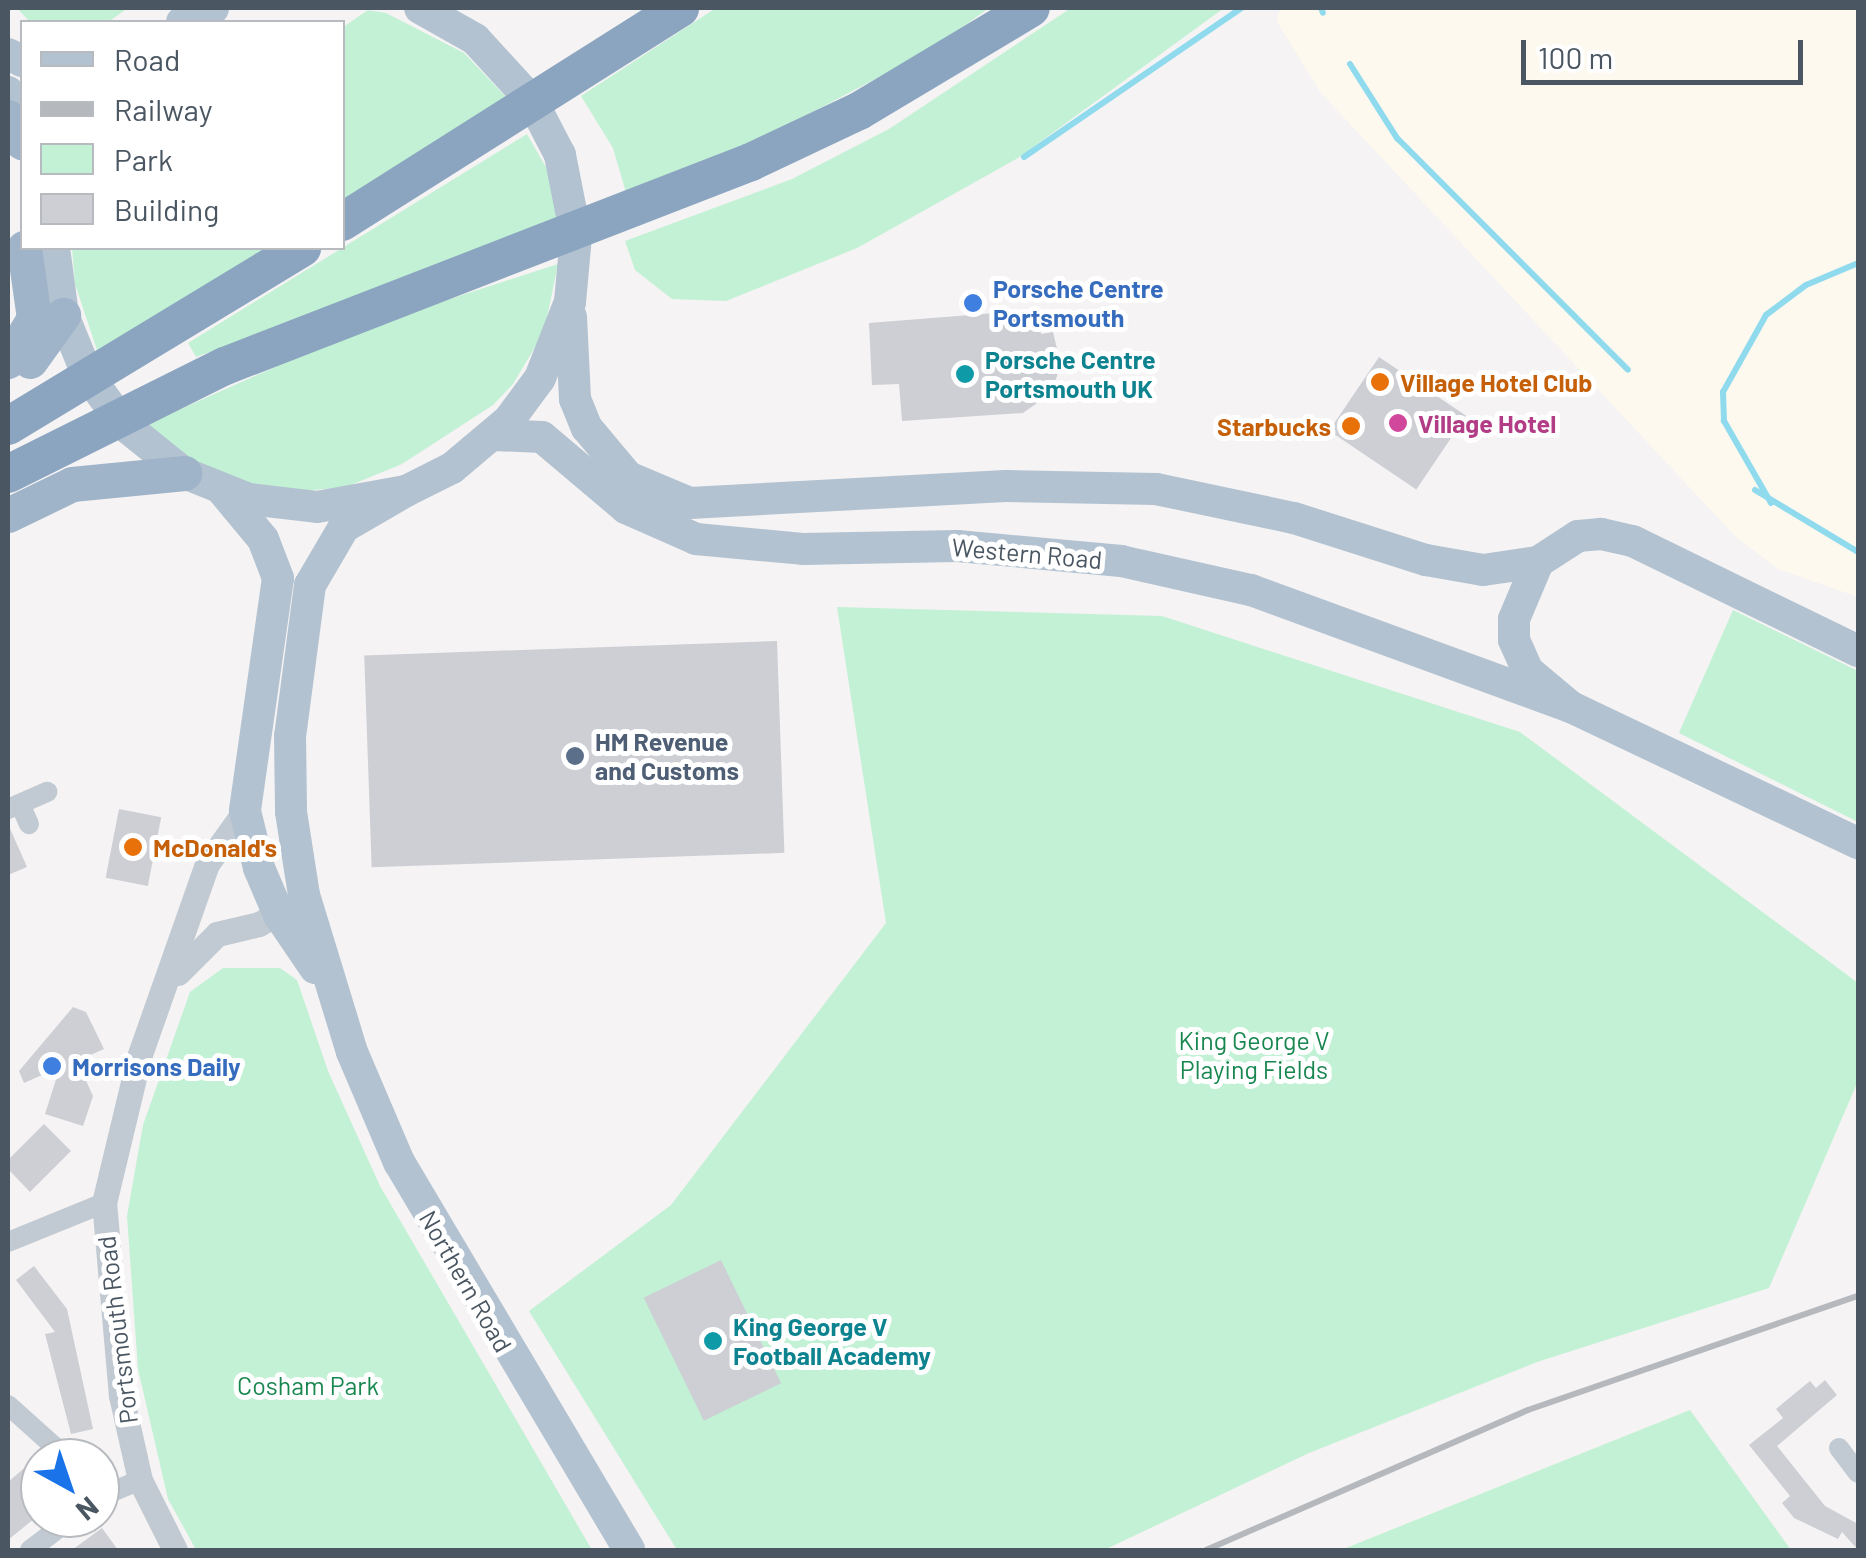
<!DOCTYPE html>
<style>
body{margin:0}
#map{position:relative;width:1866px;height:1558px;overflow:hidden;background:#f5f3f3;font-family:Barlow,sans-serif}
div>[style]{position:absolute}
.commercial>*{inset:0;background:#fdf9ef}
.green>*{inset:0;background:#c3f1d5}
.pier>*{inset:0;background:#f5f3f3}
.stream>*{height:6px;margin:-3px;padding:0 3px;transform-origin:3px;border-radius:3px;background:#90daee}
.building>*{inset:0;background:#cdcfd5;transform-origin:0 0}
.minor>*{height:20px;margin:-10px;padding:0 10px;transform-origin:10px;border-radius:10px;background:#c1cad2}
.tertiary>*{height:25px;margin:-12.5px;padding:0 12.5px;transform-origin:12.5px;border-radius:12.5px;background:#c1cad2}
.primary>*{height:32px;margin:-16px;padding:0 16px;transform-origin:16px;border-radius:16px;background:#b3c2d1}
.trunk>*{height:35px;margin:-17.5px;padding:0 17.5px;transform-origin:17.5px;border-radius:17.5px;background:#9fb4c9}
.motorway>*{height:38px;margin:-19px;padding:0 19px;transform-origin:19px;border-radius:19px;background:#8ba5c1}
.rail>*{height:6px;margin:-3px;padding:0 3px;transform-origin:3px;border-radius:3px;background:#b5b8bd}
.dots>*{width:28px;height:28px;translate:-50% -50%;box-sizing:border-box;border:5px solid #fff;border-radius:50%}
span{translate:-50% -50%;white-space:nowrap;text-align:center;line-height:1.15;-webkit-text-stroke:10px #fff;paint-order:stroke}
.shop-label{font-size:25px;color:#366cbe;font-weight:700}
.left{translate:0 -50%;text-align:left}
.culture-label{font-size:25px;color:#0d838f;font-weight:700}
.food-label{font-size:25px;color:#c56008;font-weight:700}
.right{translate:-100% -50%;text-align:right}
.hotel-label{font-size:25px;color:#b23c85;font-weight:700}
.street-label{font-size:25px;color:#4a5661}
.service-label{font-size:25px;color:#4e5e75;font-weight:700}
.park-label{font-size:25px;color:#17864f}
.frame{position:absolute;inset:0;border:10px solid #4a5661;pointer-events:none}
.legend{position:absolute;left:20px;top:20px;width:325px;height:230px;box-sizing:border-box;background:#fff;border:2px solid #b7bbc0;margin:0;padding:12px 18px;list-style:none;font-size:30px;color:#4a5661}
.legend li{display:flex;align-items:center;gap:20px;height:50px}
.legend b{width:50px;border:2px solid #b7bbc0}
.north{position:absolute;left:20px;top:1438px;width:100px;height:100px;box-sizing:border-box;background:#fff;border:2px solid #b7bbc0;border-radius:50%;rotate:140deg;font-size:28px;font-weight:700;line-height:40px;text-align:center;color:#4a5661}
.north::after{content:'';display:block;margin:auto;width:35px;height:45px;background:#1a73e8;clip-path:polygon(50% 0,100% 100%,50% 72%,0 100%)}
.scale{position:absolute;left:1521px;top:40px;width:282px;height:45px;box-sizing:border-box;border:5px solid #4a5661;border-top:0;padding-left:12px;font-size:30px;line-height:35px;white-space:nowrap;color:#4a5661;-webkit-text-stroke:8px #fff;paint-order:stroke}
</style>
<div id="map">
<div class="commercial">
<i style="clip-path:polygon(1280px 8px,1858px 8px,1858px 597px,1778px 569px,1736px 537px,1321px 93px,1277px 22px)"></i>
</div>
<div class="green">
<i style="clip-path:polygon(17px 8px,128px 8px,108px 22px,30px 22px)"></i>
<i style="clip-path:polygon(716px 8px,989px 8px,932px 49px,752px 144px,627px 196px,613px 148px,581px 96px)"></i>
<i style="clip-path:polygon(1071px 8px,1224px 8px,1018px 158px,857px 248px,726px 301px,672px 299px,635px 270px,625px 241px,792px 179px,889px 129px)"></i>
<i style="clip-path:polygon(367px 10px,386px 13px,464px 53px,506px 97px,343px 200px,343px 27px)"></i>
<i style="clip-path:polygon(527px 134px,547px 169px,563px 221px,196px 357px,188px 343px)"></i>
<i style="clip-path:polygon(72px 248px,266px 248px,98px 353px,75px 284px)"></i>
<i style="clip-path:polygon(558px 264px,544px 332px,513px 384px,493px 405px,402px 464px,346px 487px,270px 494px,203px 469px,145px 425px,367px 326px)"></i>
<i style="clip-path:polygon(837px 607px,1162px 616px,1520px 732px,1858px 983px,1858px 1081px,1769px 1288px,1540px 1361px,1309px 1453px,1104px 1550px,677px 1550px,529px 1311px,671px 1205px,886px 923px)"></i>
<i style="clip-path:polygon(1733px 610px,1858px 671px,1858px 822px,1679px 733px)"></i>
<i style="clip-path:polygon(223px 968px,280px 968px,297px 980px,328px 1071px,380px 1186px,592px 1550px,195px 1548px,168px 1499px,138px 1369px,127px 1216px,143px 1125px,190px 992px)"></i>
<i style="clip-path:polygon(1690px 1410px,1791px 1550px,1341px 1550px)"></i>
</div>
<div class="pier">
<i style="clip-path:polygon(324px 8px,371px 8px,343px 27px,307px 18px)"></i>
</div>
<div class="stream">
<i style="left:1321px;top:8px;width:5px;rotate:68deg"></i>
<i style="left:1350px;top:64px;width:88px;rotate:57.6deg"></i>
<i style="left:1397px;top:138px;width:327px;rotate:45.1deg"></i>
<i style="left:1024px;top:157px;width:264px;rotate:-34.4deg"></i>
<i style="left:1755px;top:490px;width:120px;rotate:31deg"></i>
<i style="left:1771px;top:503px;width:95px;rotate:-119.8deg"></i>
<i style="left:1724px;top:421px;width:29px;rotate:-92deg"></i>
<i style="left:1723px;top:392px;width:88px;rotate:-60.8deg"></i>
<i style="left:1766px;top:315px;width:50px;rotate:-36.9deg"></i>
<i style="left:1806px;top:285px;width:56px;rotate:-22.9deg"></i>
</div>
<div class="building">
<i style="clip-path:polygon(1022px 311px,1040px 317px,1041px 334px,1053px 332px,1061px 366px,1050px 394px,1023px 413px,902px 421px,899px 384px,872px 385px,869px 323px)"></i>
<i style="left:1379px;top:357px;width:105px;height:89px;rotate:34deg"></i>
<i style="left:777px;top:641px;width:212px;height:413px;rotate:88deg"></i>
<i style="left:119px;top:809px;width:43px;height:70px;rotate:11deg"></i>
<i style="clip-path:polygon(8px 824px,27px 867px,8px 875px)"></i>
<i style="clip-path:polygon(73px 1007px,86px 1012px,104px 1049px,77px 1061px,93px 1096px,83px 1126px,45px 1114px,60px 1067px,24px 1083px,19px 1071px)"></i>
<i style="clip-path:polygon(44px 1124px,71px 1151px,30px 1192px,8px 1169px,8px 1160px)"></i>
<i style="left:721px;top:1260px;width:137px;height:86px;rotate:64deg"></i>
<i style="clip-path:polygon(34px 1266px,67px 1309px,93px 1429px,71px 1434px,45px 1334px,55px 1332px,16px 1280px)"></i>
<i style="clip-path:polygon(1825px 1380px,1837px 1395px,1777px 1446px,1825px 1506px,1858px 1524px,1858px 1550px,1842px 1532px,1838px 1539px,1794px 1518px,1782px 1503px,1790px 1496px,1749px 1445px,1783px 1418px,1776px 1409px,1810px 1381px,1816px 1388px)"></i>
<i style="clip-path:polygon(29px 1464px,40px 1478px,40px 1514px,8px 1540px,8px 1482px)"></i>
<i style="clip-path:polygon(102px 1528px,118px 1550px,72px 1550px)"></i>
</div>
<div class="minor">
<i style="left:20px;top:804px;width:22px;rotate:66deg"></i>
<i style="left:8px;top:809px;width:43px;rotate:-23.6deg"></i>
<i style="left:8px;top:1242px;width:104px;rotate:-22.1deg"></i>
<i style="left:8px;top:1405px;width:79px;rotate:41.9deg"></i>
<i style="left:1839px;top:1448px;width:31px;rotate:53deg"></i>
<i style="left:100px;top:1497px;width:43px;rotate:-23deg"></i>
<i style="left:30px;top:1550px;width:53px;rotate:-37.3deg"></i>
</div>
<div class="tertiary">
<i style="left:178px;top:973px;width:55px;rotate:-45deg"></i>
<i style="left:217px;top:934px;width:43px;rotate:-13.4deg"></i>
<i style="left:259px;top:924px;width:36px;rotate:-30deg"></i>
<i style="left:175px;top:1550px;width:78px;rotate:-116.6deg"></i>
<i style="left:140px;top:1480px;width:86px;rotate:-102.7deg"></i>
<i style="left:121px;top:1396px;width:194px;rotate:-95deg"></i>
<i style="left:104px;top:1203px;width:150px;rotate:-76.5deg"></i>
<i style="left:139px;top:1057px;width:205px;rotate:-70.6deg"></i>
<i style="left:207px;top:864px;width:65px;rotate:-54.4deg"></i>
</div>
<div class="primary">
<i style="left:182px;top:22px;width:34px;rotate:-24deg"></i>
<i style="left:8px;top:54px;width:16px;rotate:27deg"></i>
<i style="left:8px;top:92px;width:23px;rotate:52deg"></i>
<i style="left:54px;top:248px;width:68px;rotate:82.3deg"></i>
<i style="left:63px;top:315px;width:64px;rotate:67.9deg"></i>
<i style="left:87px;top:374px;width:62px;rotate:54.2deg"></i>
<i style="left:123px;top:424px;width:78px;rotate:38.8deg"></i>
<i style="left:184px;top:473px;width:70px;rotate:21.8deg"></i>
<i style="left:249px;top:499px;width:68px;rotate:6.7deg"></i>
<i style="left:317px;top:507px;width:90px;rotate:-10.2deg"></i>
<i style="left:406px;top:491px;width:51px;rotate:-26.6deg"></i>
<i style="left:452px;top:468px;width:75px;rotate:-40.1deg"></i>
<i style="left:509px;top:420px;width:52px;rotate:-53.6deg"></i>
<i style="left:540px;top:378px;width:82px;rotate:-68.5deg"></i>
<i style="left:570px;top:302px;width:66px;rotate:-84.8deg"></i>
<i style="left:576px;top:236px;width:83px;rotate:-101.2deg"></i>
<i style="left:560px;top:155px;width:61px;rotate:-117.4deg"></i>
<i style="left:532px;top:101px;width:84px;rotate:-132.6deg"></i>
<i style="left:475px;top:39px;width:63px;rotate:-150.6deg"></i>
<i style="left:571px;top:317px;width:82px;rotate:87.2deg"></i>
<i style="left:575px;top:399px;width:31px;rotate:68deg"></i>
<i style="left:587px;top:428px;width:64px;rotate:50.1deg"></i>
<i style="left:628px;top:477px;width:67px;rotate:22.8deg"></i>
<i style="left:690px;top:503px;width:316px;rotate:-3.1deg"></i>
<i style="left:1006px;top:486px;width:150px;rotate:1.1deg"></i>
<i style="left:1156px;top:489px;width:141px;rotate:11.9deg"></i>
<i style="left:1294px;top:518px;width:139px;rotate:17.7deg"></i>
<i style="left:1426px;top:560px;width:58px;rotate:10deg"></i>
<i style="left:1483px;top:570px;width:56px;rotate:-8.3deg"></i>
<i style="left:494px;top:435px;width:48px;rotate:2.4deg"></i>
<i style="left:542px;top:437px;width:110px;rotate:40.2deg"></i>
<i style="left:626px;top:508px;width:77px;rotate:23.9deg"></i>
<i style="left:696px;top:539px;width:107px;rotate:5.3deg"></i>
<i style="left:803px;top:549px;width:154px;rotate:-1.1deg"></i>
<i style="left:957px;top:546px;width:165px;rotate:5.2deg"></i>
<i style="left:1121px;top:561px;width:133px;rotate:12.6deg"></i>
<i style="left:1251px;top:590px;width:341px;rotate:20.1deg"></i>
<i style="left:223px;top:491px;width:62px;rotate:50.2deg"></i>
<i style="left:263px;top:539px;width:42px;rotate:69deg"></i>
<i style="left:278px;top:578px;width:235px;rotate:98.1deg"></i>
<i style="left:245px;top:811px;width:59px;rotate:76.2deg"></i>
<i style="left:259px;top:868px;width:51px;rotate:66.9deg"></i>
<i style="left:279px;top:915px;width:64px;rotate:55.8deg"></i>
<i style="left:406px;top:491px;width:72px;rotate:149.9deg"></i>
<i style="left:344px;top:527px;width:67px;rotate:120.4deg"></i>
<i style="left:310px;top:585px;width:152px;rotate:97.5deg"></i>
<i style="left:290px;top:736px;width:76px;rotate:89.2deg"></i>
<i style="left:291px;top:812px;width:84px;rotate:81.1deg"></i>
<i style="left:304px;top:895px;width:164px;rotate:73deg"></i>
<i style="left:352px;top:1052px;width:120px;rotate:66.9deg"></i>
<i style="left:399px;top:1162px;width:451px;rotate:59.3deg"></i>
<i style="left:1858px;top:651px;width:251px;rotate:-154deg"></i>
<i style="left:1632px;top:541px;width:32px;rotate:-167deg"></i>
<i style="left:1601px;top:534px;width:23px;rotate:175deg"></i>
<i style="left:1578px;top:536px;width:48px;rotate:147deg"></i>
<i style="left:1538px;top:562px;width:62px;rotate:112.8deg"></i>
<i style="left:1514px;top:619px;width:21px;rotate:90deg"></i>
<i style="left:1514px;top:640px;width:34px;rotate:66deg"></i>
<i style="left:1528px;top:671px;width:56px;rotate:39.9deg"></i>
<i style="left:1571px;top:707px;width:318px;rotate:25.4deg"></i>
</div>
<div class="trunk">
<i style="left:8px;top:117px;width:29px;rotate:61deg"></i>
<i style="left:8px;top:361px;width:50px;rotate:-58.8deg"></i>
<i style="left:34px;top:318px;width:71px;rotate:-98.1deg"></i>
<i style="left:30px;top:361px;width:57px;rotate:-54.3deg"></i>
<i style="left:8px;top:515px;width:71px;rotate:-25.8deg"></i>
<i style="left:72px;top:484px;width:113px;rotate:-5.6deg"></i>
</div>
<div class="motorway">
<i style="left:342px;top:222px;width:400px;rotate:-32.3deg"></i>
<i style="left:8px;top:426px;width:344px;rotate:-31.2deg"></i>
<i style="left:8px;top:474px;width:242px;rotate:-26.5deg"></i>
<i style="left:225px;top:366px;width:564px;rotate:-21.2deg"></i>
<i style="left:751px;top:162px;width:119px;rotate:-25.3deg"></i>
<i style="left:859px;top:111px;width:200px;rotate:-30.9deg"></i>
</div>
<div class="rail">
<i style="left:1206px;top:1550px;width:351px;rotate:-23.5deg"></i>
<i style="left:1528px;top:1410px;width:349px;rotate:-19.1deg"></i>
</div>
<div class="dots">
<i style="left:973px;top:303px;background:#3f7fe0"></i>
<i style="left:965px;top:374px;background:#0f9aa8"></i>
<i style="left:1380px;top:382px;background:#e8710a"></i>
<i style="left:1398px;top:423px;background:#d1479c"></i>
<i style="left:1351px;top:426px;background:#e8710a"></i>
<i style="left:575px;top:756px;background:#5c6f8a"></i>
<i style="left:133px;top:847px;background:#e8710a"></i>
<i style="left:52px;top:1066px;background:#3f7fe0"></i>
<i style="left:713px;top:1341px;background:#0f9aa8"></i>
</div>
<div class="shop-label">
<span class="left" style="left:993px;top:303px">Porsche Centre<br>Portsmouth</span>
<span class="left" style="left:72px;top:1066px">Morrisons Daily</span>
</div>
<div class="culture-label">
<span class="left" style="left:985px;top:374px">Porsche Centre<br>Portsmouth UK</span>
<span class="left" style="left:733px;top:1341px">King George V<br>Football Academy</span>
</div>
<div class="food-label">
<span class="left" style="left:1400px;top:382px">Village Hotel Club</span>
<span class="right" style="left:1331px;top:426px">Starbucks</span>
<span class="left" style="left:153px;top:847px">McDonald's</span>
</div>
<div class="hotel-label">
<span class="left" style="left:1418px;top:423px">Village Hotel</span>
</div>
<div class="street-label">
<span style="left:1027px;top:553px;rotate:5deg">Western Road</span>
<span style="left:466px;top:1281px;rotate:60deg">Northern Road</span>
<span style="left:117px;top:1330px;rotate:-97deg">Portsmouth Road</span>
</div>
<div class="service-label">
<span class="left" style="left:595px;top:756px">HM Revenue<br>and Customs</span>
</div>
<div class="park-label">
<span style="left:1254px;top:1055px">King George V<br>Playing Fields</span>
<span style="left:308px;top:1385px">Cosham Park</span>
</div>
<div class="frame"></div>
<ul class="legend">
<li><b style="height:12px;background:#b3c2d1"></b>Road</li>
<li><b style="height:12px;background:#b5b8bd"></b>Railway</li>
<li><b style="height:28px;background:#c3f1d5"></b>Park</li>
<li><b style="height:28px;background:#cdcfd5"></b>Building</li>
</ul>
<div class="north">N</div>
<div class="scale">100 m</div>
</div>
